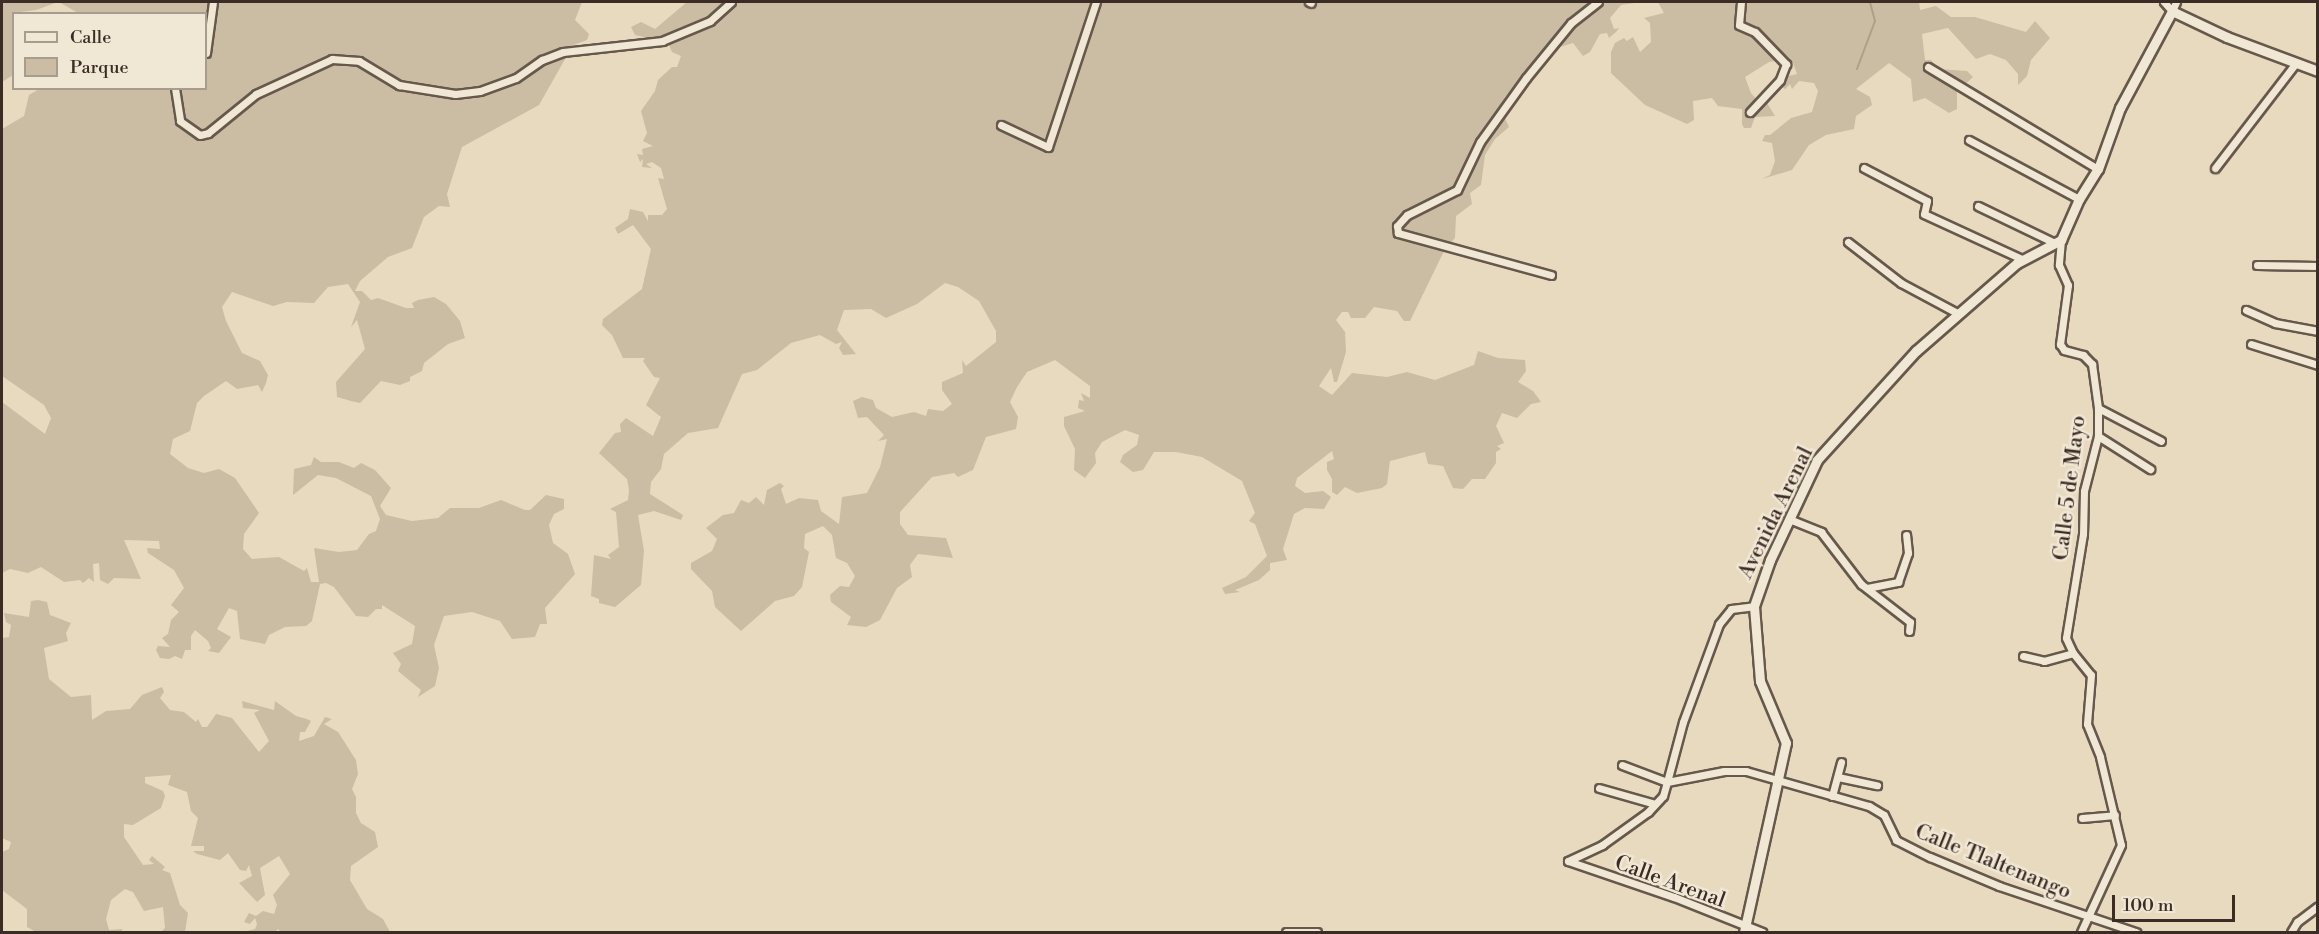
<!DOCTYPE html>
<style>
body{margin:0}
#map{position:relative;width:2319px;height:934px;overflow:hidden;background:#e8dabe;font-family:"Libre Bodoni",serif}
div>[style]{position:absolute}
.green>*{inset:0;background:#cbbca4}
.stream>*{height:2px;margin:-1px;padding:0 1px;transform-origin:1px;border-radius:1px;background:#ae9f8a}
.roads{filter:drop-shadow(2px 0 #67584c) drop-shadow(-2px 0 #67584c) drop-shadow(0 2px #67584c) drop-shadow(0 -2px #67584c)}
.street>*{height:7px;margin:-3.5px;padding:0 3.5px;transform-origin:3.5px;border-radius:3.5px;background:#f0e7d5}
.secondary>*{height:9px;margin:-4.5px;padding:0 4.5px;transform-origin:4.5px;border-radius:4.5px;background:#f0e7d5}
span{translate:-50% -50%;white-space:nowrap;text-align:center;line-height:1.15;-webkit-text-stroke:5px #f0e7d5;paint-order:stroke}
.street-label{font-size:21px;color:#3c2c26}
.frame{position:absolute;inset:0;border:3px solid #3c2c26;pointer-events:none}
.legend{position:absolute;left:12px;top:12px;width:195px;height:78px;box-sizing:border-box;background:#f0e7d5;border:2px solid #a89c8f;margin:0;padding:8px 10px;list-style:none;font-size:18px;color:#3c2c26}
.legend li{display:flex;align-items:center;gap:12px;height:30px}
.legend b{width:30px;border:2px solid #a89c8f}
.scale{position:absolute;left:2112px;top:895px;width:123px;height:27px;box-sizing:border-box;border:3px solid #3c2c26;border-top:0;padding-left:8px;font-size:18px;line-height:21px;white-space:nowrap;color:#3c2c26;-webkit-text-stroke:4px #f0e7d5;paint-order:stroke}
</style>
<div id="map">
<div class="green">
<i style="clip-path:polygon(2px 2px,58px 2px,36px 10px,12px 13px,13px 75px,2px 82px)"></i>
<i style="clip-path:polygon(59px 2px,582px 2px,575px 20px,589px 34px,587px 40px,573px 45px,539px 105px,462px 147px,447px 194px,450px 207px,439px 206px,424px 217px,412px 248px,388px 257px,360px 281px,355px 291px,362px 291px,371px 300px,378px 298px,406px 308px,414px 308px,412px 303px,418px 300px,434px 297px,446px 304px,460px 321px,465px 338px,448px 344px,424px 363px,422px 371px,410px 377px,410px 381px,400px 385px,381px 381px,360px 403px,351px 401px,337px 397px,336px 382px,365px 349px,357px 320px,351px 327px,360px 302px,348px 284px,328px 287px,314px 303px,287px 302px,273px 306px,232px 292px,222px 307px,226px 321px,242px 353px,260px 361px,268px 375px,266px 383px,262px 392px,258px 385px,237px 389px,226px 381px,204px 396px,197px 403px,190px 431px,173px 439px,170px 454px,188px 468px,204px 473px,219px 469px,235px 478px,259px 513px,244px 534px,243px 549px,252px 559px,279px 557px,304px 571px,307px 568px,311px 582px,319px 582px,314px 548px,339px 552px,357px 550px,369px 534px,376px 531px,380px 519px,371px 496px,336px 478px,318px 475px,293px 495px,294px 469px,311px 465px,314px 457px,321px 462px,339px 462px,354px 468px,361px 463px,375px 470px,391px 488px,380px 506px,386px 515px,412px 521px,438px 518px,450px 508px,479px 508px,501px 500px,525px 510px,530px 510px,546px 495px,564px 499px,564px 509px,554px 514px,549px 525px,553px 543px,568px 554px,575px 574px,545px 608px,547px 624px,540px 624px,535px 637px,512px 639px,500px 621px,472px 612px,444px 616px,434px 645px,439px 668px,435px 686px,418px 697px,421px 690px,398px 671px,401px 664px,393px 653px,412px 644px,415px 626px,382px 605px,382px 609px,376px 609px,368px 617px,356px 616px,334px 587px,326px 583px,320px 584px,312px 621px,306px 626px,285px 627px,269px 635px,265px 644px,240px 639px,237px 611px,229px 608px,217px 629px,231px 637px,219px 653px,208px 651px,211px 648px,208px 641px,195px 630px,191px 636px,191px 650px,185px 650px,182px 659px,175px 656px,169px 659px,160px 658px,156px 650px,158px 646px,170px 647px,162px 638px,168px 634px,171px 620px,179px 612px,171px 605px,184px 588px,174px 570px,148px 553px,147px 548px,160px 549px,159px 541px,124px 540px,141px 579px,114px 578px,108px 584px,100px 580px,99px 563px,93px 564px,94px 582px,89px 578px,83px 583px,80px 580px,64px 582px,41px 567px,28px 573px,10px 569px,2px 573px,2px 402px,45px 434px,51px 418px,44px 405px,2px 376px,2px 129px,24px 116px,29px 95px,39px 89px,206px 88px,206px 14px,78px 13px)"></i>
<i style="clip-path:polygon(687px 2px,1641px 2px,1621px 5px,1610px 18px,1614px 29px,1619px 28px,1616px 32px,1609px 38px,1607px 33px,1600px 34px,1590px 52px,1583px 56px,1573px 43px,1550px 50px,1505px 97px,1500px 108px,1509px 127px,1495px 139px,1485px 155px,1481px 185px,1470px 193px,1472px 204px,1456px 216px,1455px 238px,1445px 249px,1410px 321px,1404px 321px,1397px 311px,1374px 307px,1365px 318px,1351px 318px,1348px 312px,1342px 312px,1336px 320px,1345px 332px,1346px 352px,1337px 382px,1334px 382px,1331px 368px,1319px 386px,1332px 395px,1352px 373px,1387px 377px,1407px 372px,1435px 380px,1474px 365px,1478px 351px,1498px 358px,1525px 360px,1526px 371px,1518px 382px,1533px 391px,1541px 402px,1531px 404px,1517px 418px,1502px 413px,1496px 426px,1504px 443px,1497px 446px,1501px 449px,1496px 452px,1496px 463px,1485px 479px,1472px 479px,1463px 489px,1453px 488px,1443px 466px,1428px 464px,1425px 452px,1390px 461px,1387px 484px,1382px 488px,1357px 493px,1345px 487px,1337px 495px,1332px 492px,1332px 479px,1327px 470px,1327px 462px,1334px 459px,1332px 451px,1297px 478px,1295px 486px,1305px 493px,1323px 491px,1331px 497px,1324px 509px,1305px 508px,1294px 514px,1283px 549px,1287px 560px,1270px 563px,1270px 570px,1259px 580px,1235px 590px,1240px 592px,1225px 594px,1222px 588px,1246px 577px,1267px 556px,1255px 524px,1249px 521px,1255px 513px,1242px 481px,1202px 457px,1176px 452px,1154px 452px,1143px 470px,1133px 472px,1120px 462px,1123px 455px,1137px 445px,1139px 435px,1125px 430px,1102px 442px,1095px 453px,1096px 463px,1085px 478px,1074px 470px,1075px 449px,1064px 426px,1064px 417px,1085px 411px,1078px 408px,1079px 400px,1084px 401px,1081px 393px,1090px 398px,1090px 386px,1055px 360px,1027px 372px,1017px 387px,1010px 402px,1018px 417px,1016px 429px,986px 437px,973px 470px,958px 477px,954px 473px,932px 477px,900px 512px,900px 524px,908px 535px,946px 538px,953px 558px,918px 554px,910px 565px,912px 577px,897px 588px,880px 620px,866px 627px,847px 625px,851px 617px,831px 602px,830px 595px,840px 586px,849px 587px,855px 576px,847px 563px,836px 558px,832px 535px,823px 526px,805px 534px,804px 548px,809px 552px,802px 587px,794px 596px,775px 601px,741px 631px,715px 607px,712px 591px,691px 569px,691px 563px,712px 551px,717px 539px,706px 528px,723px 515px,734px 513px,741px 500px,749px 503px,756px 497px,764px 505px,767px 490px,780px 483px,784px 486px,781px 489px,786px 504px,799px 498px,818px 500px,821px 511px,839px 524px,842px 497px,867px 493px,880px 467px,887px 439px,878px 441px,884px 435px,867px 417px,858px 418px,853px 401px,862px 397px,873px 400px,876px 408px,892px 417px,914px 412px,926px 416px,928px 409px,943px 411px,952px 404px,942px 390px,942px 382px,963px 373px,962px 360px,966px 366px,996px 342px,996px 331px,979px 301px,958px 287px,945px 283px,917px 304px,886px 318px,871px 309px,844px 310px,837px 330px,856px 354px,843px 355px,839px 348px,842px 342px,836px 344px,820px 335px,791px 343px,757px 370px,742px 374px,718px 428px,688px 433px,664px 454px,661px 469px,651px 482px,650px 494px,683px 515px,681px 520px,654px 511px,638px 515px,644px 551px,641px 585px,615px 607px,599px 603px,599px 599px,591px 596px,594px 555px,611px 559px,608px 555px,619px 547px,616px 512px,610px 509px,628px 500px,629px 490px,627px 479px,599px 453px,615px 433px,621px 432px,620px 424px,626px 418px,653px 436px,661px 417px,646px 405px,660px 378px,654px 377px,643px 361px,645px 358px,623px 358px,612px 335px,602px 325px,603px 319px,642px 289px,651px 249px,633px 225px,618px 234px,615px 228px,628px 219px,630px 209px,643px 212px,648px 221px,648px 215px,662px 215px,667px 209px,658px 178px,664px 179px,661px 168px,652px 162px,646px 164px,652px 168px,642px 167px,643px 159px,640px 162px,637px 154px,643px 155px,642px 149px,653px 146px,643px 141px,647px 133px,641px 111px,655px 91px,658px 80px,672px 67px,677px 67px,681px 56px,672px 52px,668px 43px,635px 35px,631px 27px,641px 22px,655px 29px)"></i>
<i style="clip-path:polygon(1658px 2px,1919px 2px,1920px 10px,1936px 6px,1951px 17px,1975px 17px,2026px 32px,2035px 21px,2050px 38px,2031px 60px,2027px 76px,2018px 85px,2018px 74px,2006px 60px,1990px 54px,1976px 59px,1948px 28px,1922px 34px,1925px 60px,1931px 60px,1939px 69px,1967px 71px,1973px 77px,1957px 92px,1957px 109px,1949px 113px,1925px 98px,1913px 102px,1911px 79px,1889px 63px,1856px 89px,1870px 97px,1872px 105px,1856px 116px,1854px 129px,1826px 135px,1809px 145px,1792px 170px,1762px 179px,1770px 175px,1775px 161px,1772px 143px,1762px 141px,1765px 135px,1770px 135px,1791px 118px,1812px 112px,1818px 91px,1814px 83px,1799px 81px,1792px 89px,1790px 84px,1785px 89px,1779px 85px,1784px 77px,1797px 74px,1793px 63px,1788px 65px,1782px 60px,1769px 62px,1745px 77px,1751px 93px,1756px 99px,1764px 98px,1775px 116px,1755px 117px,1751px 128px,1744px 128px,1742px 124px,1742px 109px,1718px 106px,1712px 98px,1693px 101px,1694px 120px,1687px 124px,1645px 105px,1611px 73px,1611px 52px,1615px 43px,1624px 38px,1627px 41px,1633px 37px,1640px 52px,1651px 42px,1650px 23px,1644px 18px,1664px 13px)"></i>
<i style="clip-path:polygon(38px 600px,47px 602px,50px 615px,71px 623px,66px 633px,68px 641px,44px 648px,49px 679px,71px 697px,91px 695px,92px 720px,106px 711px,130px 709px,142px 695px,162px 687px,164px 692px,160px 698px,170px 710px,184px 712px,196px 722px,198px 719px,202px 727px,207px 727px,216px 714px,232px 718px,259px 752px,269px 741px,254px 713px,260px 710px,243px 708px,242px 701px,274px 710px,275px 701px,296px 716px,307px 719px,311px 721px,305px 732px,300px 732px,299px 741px,314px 736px,325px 717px,332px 719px,324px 724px,338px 732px,356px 760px,358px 774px,352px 789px,356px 797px,356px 813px,361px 823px,375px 832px,378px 847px,351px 866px,350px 880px,367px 909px,383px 919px,390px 932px,281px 932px,278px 929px,275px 932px,243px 932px,255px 929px,257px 924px,255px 918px,250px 924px,244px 922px,249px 913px,256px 916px,263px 911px,274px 914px,277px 905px,273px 895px,290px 874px,279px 856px,260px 868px,265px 895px,257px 902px,239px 883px,252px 876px,249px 865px,246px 871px,240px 870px,228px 853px,220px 860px,197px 854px,193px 851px,204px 851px,204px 846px,191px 846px,198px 818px,191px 811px,187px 792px,168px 785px,171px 775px,145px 777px,145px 783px,163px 791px,165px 796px,161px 808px,133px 825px,124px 824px,124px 837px,143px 865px,154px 864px,149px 860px,152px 856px,165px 867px,162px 870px,170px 873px,180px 905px,188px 913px,185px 932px,161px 932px,165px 928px,163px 907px,144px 911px,133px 892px,125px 889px,111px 900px,106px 919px,109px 930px,122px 929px,122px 932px,36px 932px,27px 927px,27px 909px,2px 890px,2px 852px,9px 849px,11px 842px,2px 838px,2px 638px,9px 637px,11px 625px,6px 622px,4px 613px,29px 617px,31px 601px)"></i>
</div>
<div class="stream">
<i style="left:1857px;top:69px;width:51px;rotate:-69.4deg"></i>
<i style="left:1875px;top:21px;width:20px;rotate:-105deg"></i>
</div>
<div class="roads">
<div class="street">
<i style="left:1309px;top:2px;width:2px;rotate:27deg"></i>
<i style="left:1741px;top:2px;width:23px;rotate:95deg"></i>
<i style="left:1739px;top:25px;width:17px;rotate:24deg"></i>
<i style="left:1755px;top:32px;width:45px;rotate:45.9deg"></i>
<i style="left:1786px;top:64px;width:17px;rotate:111deg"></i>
<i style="left:1780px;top:80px;width:44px;rotate:133.2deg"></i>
<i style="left:2164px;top:2px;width:12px;rotate:48deg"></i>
<i style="left:2172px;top:11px;width:10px;rotate:-66deg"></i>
<i style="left:206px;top:53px;width:51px;rotate:-82.2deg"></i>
<i style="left:1928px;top:67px;width:198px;rotate:31deg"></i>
<i style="left:175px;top:88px;width:33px;rotate:81deg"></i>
<i style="left:180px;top:121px;width:24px;rotate:35deg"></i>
<i style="left:200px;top:135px;width:8px;rotate:-14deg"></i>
<i style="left:208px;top:133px;width:62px;rotate:-39.1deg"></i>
<i style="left:256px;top:94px;width:84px;rotate:-24.7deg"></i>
<i style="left:332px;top:59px;width:27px;rotate:4deg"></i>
<i style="left:359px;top:61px;width:47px;rotate:31deg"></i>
<i style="left:399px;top:85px;width:57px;rotate:9.1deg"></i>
<i style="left:455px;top:94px;width:25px;rotate:-7deg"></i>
<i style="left:480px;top:91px;width:38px;rotate:-20deg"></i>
<i style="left:516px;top:78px;width:32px;rotate:-35deg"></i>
<i style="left:542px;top:60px;width:22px;rotate:-21deg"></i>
<i style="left:563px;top:52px;width:100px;rotate:-6.3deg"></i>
<i style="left:662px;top:41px;width:52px;rotate:-22.6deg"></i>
<i style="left:710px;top:21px;width:28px;rotate:-42deg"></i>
<i style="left:1001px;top:125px;width:52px;rotate:25.1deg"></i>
<i style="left:1048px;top:147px;width:153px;rotate:-71.7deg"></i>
<i style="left:1969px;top:140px;width:125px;rotate:28.2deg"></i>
<i style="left:1864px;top:168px;width:71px;rotate:27.6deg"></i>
<i style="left:1927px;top:201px;width:13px;rotate:103deg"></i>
<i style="left:1924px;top:214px;width:108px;rotate:24.7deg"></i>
<i style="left:2215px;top:168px;width:133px;rotate:-52.4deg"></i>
<i style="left:1978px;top:206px;width:85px;rotate:25.7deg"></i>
<i style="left:2061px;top:240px;width:25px;rotate:95deg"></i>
<i style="left:2059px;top:265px;width:22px;rotate:66deg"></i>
<i style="left:2068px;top:285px;width:60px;rotate:97.7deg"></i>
<i style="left:2060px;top:344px;width:7px;rotate:56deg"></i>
<i style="left:2064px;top:350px;width:20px;rotate:15deg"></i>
<i style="left:2083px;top:355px;width:13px;rotate:45deg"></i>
<i style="left:2092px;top:364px;width:44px;rotate:82.2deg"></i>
<i style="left:2098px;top:408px;width:28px;rotate:90deg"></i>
<i style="left:2098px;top:436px;width:57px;rotate:104.3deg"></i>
<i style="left:2084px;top:491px;width:43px;rotate:91.3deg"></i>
<i style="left:2083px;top:534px;width:105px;rotate:99.3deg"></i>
<i style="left:2066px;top:638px;width:17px;rotate:65deg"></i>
<i style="left:2073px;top:653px;width:28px;rotate:51deg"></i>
<i style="left:2091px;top:675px;width:49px;rotate:94.7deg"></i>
<i style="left:2087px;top:724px;width:35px;rotate:68deg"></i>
<i style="left:2100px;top:757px;width:90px;rotate:76.6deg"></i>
<i style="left:2121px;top:845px;width:96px;rotate:114.7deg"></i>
<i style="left:1848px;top:242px;width:67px;rotate:37.7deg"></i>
<i style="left:1901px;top:283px;width:66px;rotate:28.1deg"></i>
<i style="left:2257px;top:265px;width:61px;rotate:0.9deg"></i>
<i style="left:1551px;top:275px;width:159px;rotate:-164.6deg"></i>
<i style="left:1398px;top:233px;width:7px;rotate:-98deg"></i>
<i style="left:1397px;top:226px;width:15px;rotate:-48deg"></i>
<i style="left:1407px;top:215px;width:56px;rotate:-26.6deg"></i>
<i style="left:1457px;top:190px;width:53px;rotate:-64.4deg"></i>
<i style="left:1480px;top:142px;width:79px;rotate:-54.3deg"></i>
<i style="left:1526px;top:78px;width:71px;rotate:-50.7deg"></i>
<i style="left:1571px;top:23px;width:34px;rotate:-38deg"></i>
<i style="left:2246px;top:310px;width:32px;rotate:24deg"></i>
<i style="left:2275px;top:323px;width:44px;rotate:10.5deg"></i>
<i style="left:2251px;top:344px;width:70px;rotate:17.4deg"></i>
<i style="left:2098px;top:408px;width:71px;rotate:27.6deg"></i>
<i style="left:2098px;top:436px;width:62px;rotate:32.4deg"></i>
<i style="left:1789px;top:519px;width:35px;rotate:22deg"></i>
<i style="left:1821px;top:532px;width:66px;rotate:52.4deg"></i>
<i style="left:1861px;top:584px;width:62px;rotate:37.8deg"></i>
<i style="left:1910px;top:622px;width:9px;rotate:96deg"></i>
<i style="left:1867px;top:588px;width:32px;rotate:-11deg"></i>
<i style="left:1898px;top:582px;width:31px;rotate:-71deg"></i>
<i style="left:1908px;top:553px;width:18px;rotate:-96deg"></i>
<i style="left:2023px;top:656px;width:22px;rotate:13deg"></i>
<i style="left:2044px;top:661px;width:30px;rotate:-15deg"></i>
<i style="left:1622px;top:765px;width:48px;rotate:20.7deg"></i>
<i style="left:1667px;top:782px;width:62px;rotate:-75.1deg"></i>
<i style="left:1683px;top:722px;width:104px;rotate:-69.8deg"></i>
<i style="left:1719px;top:624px;width:19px;rotate:-51deg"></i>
<i style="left:1731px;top:609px;width:23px;rotate:-7deg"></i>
<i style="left:1838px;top:777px;width:40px;rotate:12deg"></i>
<i style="left:1599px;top:788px;width:58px;rotate:15.9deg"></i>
<i style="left:1832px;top:796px;width:35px;rotate:-75deg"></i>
<i style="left:2082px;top:818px;width:33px;rotate:-5deg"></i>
<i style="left:1568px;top:861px;width:38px;rotate:-25deg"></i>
<i style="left:1602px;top:845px;width:57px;rotate:-35.7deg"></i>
<i style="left:1648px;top:812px;width:22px;rotate:-47deg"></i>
<i style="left:1663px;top:796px;width:15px;rotate:-74deg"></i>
<i style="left:1667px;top:782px;width:58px;rotate:-10.9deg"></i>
<i style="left:1724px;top:771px;width:22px"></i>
<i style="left:1746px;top:771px;width:128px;rotate:15.9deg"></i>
<i style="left:1869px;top:806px;width:17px;rotate:31deg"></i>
<i style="left:1884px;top:815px;width:28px;rotate:64deg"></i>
<i style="left:1896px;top:840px;width:38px;rotate:27deg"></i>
<i style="left:1930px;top:857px;width:75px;rotate:22.8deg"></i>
<i style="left:1999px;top:886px;width:145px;rotate:18.6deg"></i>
<i style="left:1568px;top:861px;width:112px;rotate:18.8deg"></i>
<i style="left:1674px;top:897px;width:95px;rotate:21.7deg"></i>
<i style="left:1286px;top:932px;width:31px"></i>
<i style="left:2291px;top:932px;width:12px;rotate:-59deg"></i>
<i style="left:2297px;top:922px;width:26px;rotate:-37deg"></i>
</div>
<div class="secondary">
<i style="left:1744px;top:932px;width:194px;rotate:-77.5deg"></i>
<i style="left:1786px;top:743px;width:67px;rotate:-112.8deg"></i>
<i style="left:1760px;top:681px;width:75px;rotate:-94.6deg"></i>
<i style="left:1754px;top:606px;width:49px;rotate:-70.8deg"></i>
<i style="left:1770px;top:560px;width:110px;rotate:-64.8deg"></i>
<i style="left:1817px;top:460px;width:147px;rotate:-47.8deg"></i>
<i style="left:1916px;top:351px;width:134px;rotate:-41.1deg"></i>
<i style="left:2017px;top:263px;width:50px;rotate:-27.6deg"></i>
<i style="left:2061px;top:240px;width:45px;rotate:-66.3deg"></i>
<i style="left:2079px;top:199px;width:36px;rotate:-58deg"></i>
<i style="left:2098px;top:169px;width:65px;rotate:-70.2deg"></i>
<i style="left:2120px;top:108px;width:110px;rotate:-61.8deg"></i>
<i style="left:2172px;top:11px;width:61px;rotate:25.3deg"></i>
<i style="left:2227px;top:37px;width:97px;rotate:20.5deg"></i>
</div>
</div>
<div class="street-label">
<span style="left:2070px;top:488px;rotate:-83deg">Calle 5 de Mayo</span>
<span style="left:1776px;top:513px;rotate:-64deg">Avenida Arenal</span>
<span style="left:1993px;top:862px;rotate:22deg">Calle Tlaltenango</span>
<span style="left:1670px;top:882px;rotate:20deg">Calle Arenal</span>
</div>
<div class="frame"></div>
<ul class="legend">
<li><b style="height:8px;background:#f0e7d5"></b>Calle</li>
<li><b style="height:16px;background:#cbbca4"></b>Parque</li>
</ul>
<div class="scale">100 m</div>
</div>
